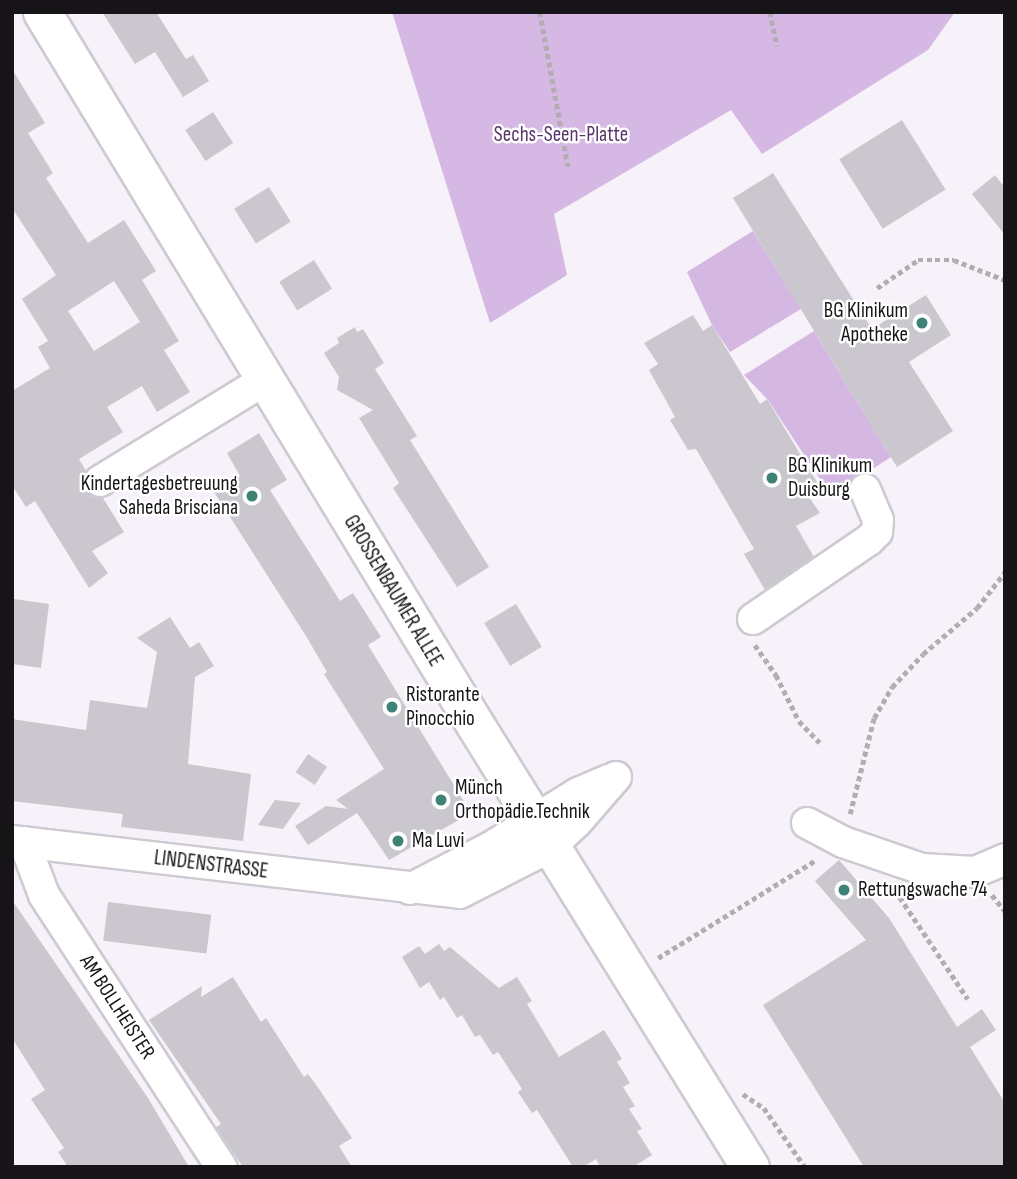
<!DOCTYPE html>
<meta charset="utf-8">
<style>
body{margin:0}
#map{position:relative;width:1017px;height:1179px;overflow:hidden;background:#f7f2f9;font-family:"Sofia Sans Condensed",sans-serif}
div>[style]{position:absolute}
.green>*{inset:0;background:#d4b8e2}
.forest>*{inset:0;background:#d5b8e3}
.building>*{inset:0;background:#cbc7ce;transform-origin:0 0}
.path>*{height:4.5px;margin-top:-2.25px;transform-origin:0;background:repeating-linear-gradient(90deg,#b2adb3 0 5px,transparent 0 8.5px)}
.roads{filter:drop-shadow(2px 0 #cecad1) drop-shadow(-2px 0 #cecad1) drop-shadow(0 2px #cecad1) drop-shadow(0 -2px #cecad1)}
.minor>*{height:30px;margin:-15px;padding:0 15px;transform-origin:15px;border-radius:15px;background:#fff}
.major>*{height:37px;margin:-18.5px;padding:0 18.5px;transform-origin:18.5px;border-radius:18.5px;background:#fff}
.dots>*{width:19px;height:19px;translate:-50% -50%;box-sizing:border-box;border:4px solid #fff;border-radius:50%}
span{translate:-50% -50%;white-space:nowrap;text-align:center;line-height:1.15;-webkit-text-stroke:5px #fff;paint-order:stroke}
.park-label{font-size:21px;color:#59346a}
.poi-label{font-size:21px;color:#161416}
.right{translate:-100% -50%;text-align:right}
.left{translate:0 -50%;text-align:left}
.street-label{font-size:21px;color:#161416}
.frame{position:absolute;inset:0;border:14px solid #161416;pointer-events:none}
</style>
<div id="map">
<div class="green">
<i style="clip-path:polygon(753px 231px,801px 309px,730px 352px,712px 325px,687px 272px)"></i>
<i style="clip-path:polygon(814px 331px,891px 457px,831px 496px,768px 400px,744px 375px)"></i>
</div>
<div class="forest">
<i style="clip-path:polygon(392px 12px,955px 12px,928px 50px,762px 154px,731px 110px,554px 214px,567px 275px,490px 323px)"></i>
</div>
<div class="building">
<i style="clip-path:polygon(102px 12px,156px 12px,186px 59px,193px 55px,209px 81px,183px 97px,155px 52px,135px 64px)"></i>
<i style="clip-path:polygon(evenodd,12px 69px,45px 123px,28px 133px,53px 173px,46px 178px,88px 243px,124px 220px,156px 271px,142px 280px,179px 341px,164px 350px,190px 392px,157px 412px,142px 386px,107px 407px,123px 432px,79px 459px,86px 471px,83px 481px,85px 490px,92px 497px,103px 498px,124px 532px,92px 551px,108px 573px,89px 588px,35px 501px,26px 507px,12px 485px,12px 391px,50px 368px,38px 347px,48px 341px,22px 299px,56px 275px,12px 208px,12px 69px,114px 281px,140px 322px,94px 351px,68px 311px,114px 281px)"></i>
<i style="left:213px;top:112px;width:37px;height:33px;rotate:57deg"></i>
<i style="left:902px;top:120px;width:82px;height:74px;rotate:58deg"></i>
<i style="clip-path:polygon(773px 173px,872px 329px,926px 295px,951px 335px,909px 362px,953px 431px,897px 467px,733px 198px)"></i>
<i style="clip-path:polygon(995px 175px,1005px 188px,1005px 235px,972px 194px)"></i>
<i style="left:269px;top:187px;width:41px;height:41px;rotate:58deg"></i>
<i style="left:314px;top:260px;width:34px;height:41px;rotate:58deg"></i>
<i style="clip-path:polygon(693px 315px,703px 331px,712px 325px,760px 404px,767px 399px,820px 487px,809px 497px,820px 513px,796px 526px,814px 557px,765px 590px,744px 554px,754px 549px,696px 449px,688px 450px,670px 420px,675px 417px,649px 370px,658px 364px,644px 343px)"></i>
<i style="clip-path:polygon(355px 327px,357px 332px,363px 329px,384px 363px,375px 369px,417px 436px,410px 440px,489px 567px,457px 587px,393px 488px,399px 483px,359px 418px,373px 410px,337px 390px,339px 377px,324px 353px,339px 343px,337px 338px)"></i>
<i style="clip-path:polygon(259px 433px,287px 480px,270px 490px,340px 601px,353px 593px,381px 637px,368px 645px,471px 813px,389px 860px,357px 813px,308px 845px,295px 826px,326px 806px,348px 809px,336px 800px,384px 769px,324px 674px,327px 672px,306px 636px,214px 492px,240px 476px,227px 453px)"></i>
<i style="clip-path:polygon(14px 599px,49px 604px,41px 668px,12px 664px)"></i>
<i style="left:516px;top:604px;width:50px;height:37px;rotate:59deg"></i>
<i style="clip-path:polygon(170px 617px,190px 648px,199px 642px,214px 666px,195px 677px,188px 764px,251px 774px,243px 841px,121px 827px,123px 814px,12px 801px,12px 719px,86px 730px,90px 700px,147px 708px,157px 652px,137px 638px)"></i>
<i style="left:308px;top:754px;width:23px;height:22px;rotate:34deg"></i>
<i style="clip-path:polygon(275px 800px,301px 803px,283px 829px,258px 825px)"></i>
<i style="clip-path:polygon(839px 860px,889px 918px,957px 1027px,982px 1009px,996px 1030px,970px 1047px,1005px 1103px,1005px 1167px,864px 1167px,763px 1005px,866px 940px,815px 881px)"></i>
<i style="clip-path:polygon(12px 900px,148px 1098px,189px 1167px,68px 1167px,58px 1152px,64px 1148px,31px 1099px,45px 1090px,12px 1038px)"></i>
<i style="left:108px;top:902px;width:104px;height:39px;rotate:7deg"></i>
<i style="clip-path:polygon(439px 944px,444px 951px,450px 947px,499px 988px,517px 977px,532px 1001px,527px 1004px,559px 1057px,604px 1030px,622px 1059px,617px 1062px,630px 1083px,623px 1087px,635px 1106px,629px 1109px,642px 1129px,637px 1131px,652px 1155px,633px 1167px,600px 1167px,596px 1159px,583px 1167px,573px 1167px,537px 1110px,532px 1113px,518px 1092px,522px 1089px,498px 1052px,493px 1055px,480px 1035px,475px 1037px,462px 1015px,457px 1018px,444px 997px,440px 1000px,429px 982px,420px 988px,402px 957px,419px 946px,425px 954px)"></i>
<i style="clip-path:polygon(233px 977px,261px 1022px,266px 1018px,304px 1077px,308px 1074px,317px 1086px,352px 1138px,339px 1146px,352px 1167px,243px 1167px,216px 1127px,221px 1124px,149px 1020px,202px 986px,201px 997px)"></i>
</div>
<div class="path">
<i style="left:540px;top:12px;width:157px;rotate:79.7deg"></i>
<i style="left:770px;top:12px;width:35px;rotate:78deg"></i>
<i style="left:877px;top:288px;width:50px;rotate:-34.3deg"></i>
<i style="left:918px;top:260px;width:36px"></i>
<i style="left:954px;top:260px;width:55px;rotate:21.4deg"></i>
<i style="left:755px;top:645px;width:37px;rotate:55deg"></i>
<i style="left:776px;top:675px;width:51px;rotate:63.4deg"></i>
<i style="left:799px;top:721px;width:30px;rotate:46deg"></i>
<i style="left:850px;top:814px;width:99px;rotate:-76deg"></i>
<i style="left:874px;top:718px;width:36px;rotate:-60deg"></i>
<i style="left:892px;top:687px;width:45px;rotate:-46.8deg"></i>
<i style="left:923px;top:654px;width:71px;rotate:-40.4deg"></i>
<i style="left:977px;top:608px;width:46px;rotate:-52.1deg"></i>
<i style="left:895px;top:890px;width:131px;rotate:56.2deg"></i>
<i style="left:992px;top:895px;width:21px;rotate:51deg"></i>
<i style="left:658px;top:958px;width:186px;rotate:-31.8deg"></i>
<i style="left:743px;top:1094px;width:25px;rotate:34deg"></i>
<i style="left:764px;top:1108px;width:72px;rotate:55.2deg"></i>
</div>
<div class="roads">
<div class="minor">
<i style="left:100px;top:481px;width:193px;rotate:-31.5deg"></i>
<i style="left:753px;top:619px;width:140px;rotate:-34.3deg"></i>
<i style="left:869px;top:540px;width:11px;rotate:-45deg"></i>
<i style="left:877px;top:532px;width:12px;rotate:-85deg"></i>
<i style="left:878px;top:520px;width:33px;rotate:-113deg"></i>
<i style="left:807px;top:823px;width:41px;rotate:27.8deg"></i>
<i style="left:843px;top:842px;width:83px;rotate:18.9deg"></i>
<i style="left:922px;top:869px;width:53px;rotate:3.2deg"></i>
<i style="left:975px;top:872px;width:33px;rotate:-23deg"></i>
<i style="left:12px;top:841px;width:451px;rotate:6.6deg"></i>
<i style="left:460px;top:893px;width:101px;rotate:-27.1deg"></i>
<i style="left:550px;top:847px;width:35px;rotate:-43deg"></i>
<i style="left:576px;top:823px;width:61px;rotate:-49deg"></i>
<i style="left:24px;top:842px;width:57px;rotate:69.3deg"></i>
<i style="left:44px;top:895px;width:325px;rotate:56.9deg"></i>
<i style="left:410px;top:889px;width:91px;rotate:-27.4deg"></i>
<i style="left:491px;top:847px;width:102px;rotate:-31.8deg"></i>
<i style="left:578px;top:793px;width:33px;rotate:-23deg"></i>
</div>
<div class="major">
<i style="left:42px;top:12px;width:817px;rotate:58.72deg"></i>
<i style="left:466px;top:710px;width:538px;rotate:58.14deg"></i>
</div>
</div>
<div class="dots">
<i style="left:922px;top:323px;background:#3e8276"></i>
<i style="left:772px;top:478px;background:#3e8276"></i>
<i style="left:252px;top:496px;background:#3e8276"></i>
<i style="left:392px;top:707px;background:#3e8276"></i>
<i style="left:441px;top:800px;background:#3e8276"></i>
<i style="left:398px;top:841px;background:#3e8276"></i>
<i style="left:844px;top:890px;background:#3e8276"></i>
</div>
<div class="park-label">
<span style="left:561px;top:135px">Sechs-Seen-Platte</span>
</div>
<div class="poi-label">
<span class="right" style="left:908px;top:323px">BG Klinikum<br>Apotheke</span>
<span class="left" style="left:788px;top:478px">BG Klinikum<br>Duisburg</span>
<span class="right" style="left:238px;top:496px">Kindertagesbetreuung<br>Saheda Brisciana</span>
<span class="left" style="left:406px;top:707px">Ristorante<br>Pinocchio</span>
<span class="left" style="left:455px;top:800px">Münch<br>Orthopädie.Technik</span>
<span class="left" style="left:412px;top:841px">Ma Luvi</span>
<span class="left" style="left:858px;top:890px">Rettungswache 74</span>
</div>
<div class="street-label">
<span style="left:393px;top:591px;rotate:59deg">GROSSENBAUMER ALLEE</span>
<span style="left:211px;top:865px;rotate:7deg">LINDENSTRASSE</span>
<span style="left:117px;top:1007px;rotate:57deg">AM BOLLHEISTER</span>
</div>
<div class="frame"></div>
</div>
